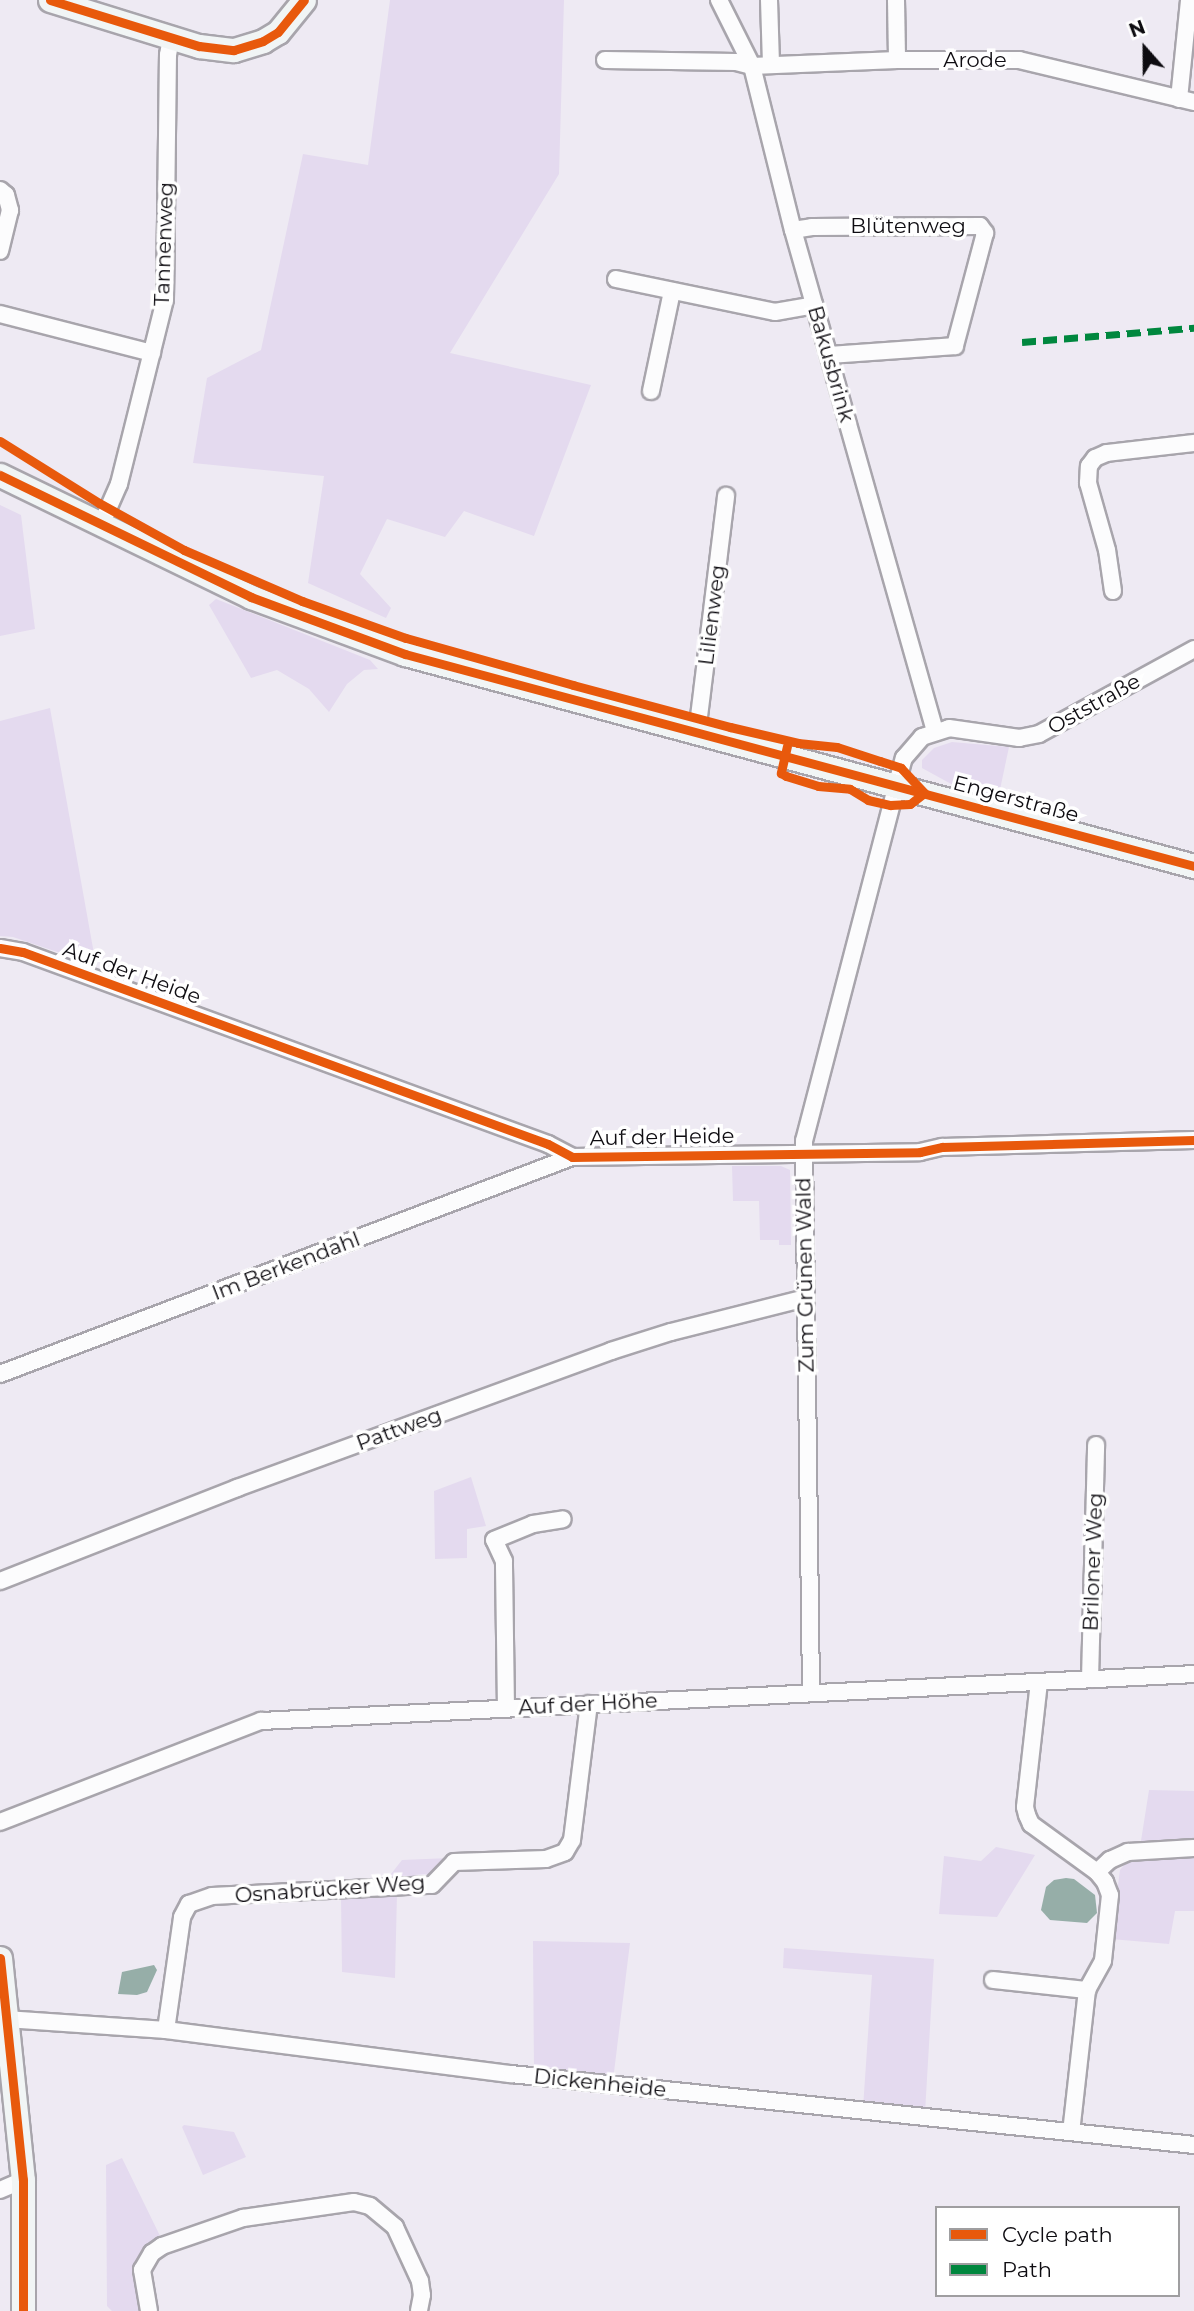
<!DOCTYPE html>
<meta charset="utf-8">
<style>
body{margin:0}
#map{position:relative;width:1194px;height:2311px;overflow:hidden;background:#eeeaf3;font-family:Montserrat,sans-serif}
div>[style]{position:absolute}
.green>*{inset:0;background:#e4daef}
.water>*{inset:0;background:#96aea8}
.roads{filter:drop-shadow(2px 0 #a8a5ac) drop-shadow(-2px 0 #a8a5ac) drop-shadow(0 2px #a8a5ac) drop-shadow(0 -2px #a8a5ac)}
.street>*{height:16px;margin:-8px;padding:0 8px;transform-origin:8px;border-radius:8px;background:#fcfcfd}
.secondary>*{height:23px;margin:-11.5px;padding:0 11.5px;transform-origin:11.5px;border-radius:11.5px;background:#f1f5f5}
.quiet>*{height:7px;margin-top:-3.5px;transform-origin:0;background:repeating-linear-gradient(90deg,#00873e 0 14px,transparent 0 21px)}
.cycleway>*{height:9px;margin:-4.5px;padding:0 4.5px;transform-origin:4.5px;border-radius:4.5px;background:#e8590c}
span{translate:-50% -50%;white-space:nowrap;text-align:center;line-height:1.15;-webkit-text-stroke:7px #fff;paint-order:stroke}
.street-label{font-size:21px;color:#0e0c11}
.legend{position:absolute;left:935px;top:2206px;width:245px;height:91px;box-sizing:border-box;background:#fff;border:2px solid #9f9ea0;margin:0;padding:9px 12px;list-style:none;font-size:21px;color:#0e0c11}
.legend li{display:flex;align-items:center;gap:14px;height:35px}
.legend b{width:35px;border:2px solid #9f9ea0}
.north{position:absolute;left:1110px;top:14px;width:70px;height:70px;-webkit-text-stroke:5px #fff;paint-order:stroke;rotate:339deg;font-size:19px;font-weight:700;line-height:28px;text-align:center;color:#0e0c11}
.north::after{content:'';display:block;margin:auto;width:24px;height:32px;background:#0e0c11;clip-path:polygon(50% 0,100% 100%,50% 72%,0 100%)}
</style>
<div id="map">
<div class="green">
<i style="clip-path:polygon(390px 0,564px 0,559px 174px,450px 353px,591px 385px,534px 536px,464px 511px,445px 537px,387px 519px,360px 574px,391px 608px,386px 618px,308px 583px,324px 476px,193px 463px,207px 378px,261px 350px,303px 154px,368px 165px)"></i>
<i style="clip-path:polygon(0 505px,21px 515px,35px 629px,0 636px)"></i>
<i style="clip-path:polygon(216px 599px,370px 660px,378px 669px,364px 670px,347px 684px,329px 712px,309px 689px,277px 670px,251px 678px,209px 605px)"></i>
<i style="clip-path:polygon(50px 708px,96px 965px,13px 937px,0 936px,0 721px)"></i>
<i style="clip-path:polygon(952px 742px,1009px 747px,998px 799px,953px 785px,922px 768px,922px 760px,934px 748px)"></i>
<i style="clip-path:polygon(732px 1166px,781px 1166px,790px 1170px,791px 1245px,779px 1245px,779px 1240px,760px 1240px,759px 1201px,733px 1201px)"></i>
<i style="clip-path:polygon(471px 1477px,486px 1526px,467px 1529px,467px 1558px,435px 1559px,434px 1491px)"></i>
<i style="clip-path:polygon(1149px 1790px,1194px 1791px,1194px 1911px,1175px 1911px,1169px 1944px,1111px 1939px,1120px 1870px,1140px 1847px)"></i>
<i style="clip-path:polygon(996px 1847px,1035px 1855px,997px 1917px,939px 1914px,944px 1856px,981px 1861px)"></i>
<i style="clip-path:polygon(450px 1858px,429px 1881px,384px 1883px,402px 1860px)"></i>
<i style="clip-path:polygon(397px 1893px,395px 1978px,342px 1972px,341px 1896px)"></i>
<i style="clip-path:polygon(533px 1941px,630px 1943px,613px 2080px,534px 2072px)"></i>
<i style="clip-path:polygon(784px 1948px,934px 1959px,925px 2113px,863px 2108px,872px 1975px,783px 1968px)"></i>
<i style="clip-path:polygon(184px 2125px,234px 2132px,246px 2157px,203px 2175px,182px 2127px)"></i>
<i style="clip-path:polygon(122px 2158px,162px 2240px,138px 2263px,135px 2279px,141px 2307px,138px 2311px,112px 2311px,107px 2306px,106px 2165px)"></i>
</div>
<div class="water">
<i style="clip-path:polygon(1066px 1878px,1074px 1879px,1095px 1895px,1097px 1913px,1087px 1923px,1050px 1920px,1041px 1910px,1046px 1887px,1054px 1880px)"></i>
<i style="clip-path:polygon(154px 1965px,157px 1970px,147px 1992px,137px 1995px,118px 1994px,122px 1972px)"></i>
</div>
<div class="roads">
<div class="street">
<i style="left:719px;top:0;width:74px;rotate:63.4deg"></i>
<i style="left:752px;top:66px;width:169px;rotate:76deg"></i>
<i style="left:793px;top:230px;width:521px;rotate:74.18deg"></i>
<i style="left:769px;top:0;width:64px;rotate:88.2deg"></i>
<i style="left:896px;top:0;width:60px;rotate:89deg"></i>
<i style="left:605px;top:60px;width:131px;rotate:0.9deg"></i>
<i style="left:736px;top:62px;width:16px;rotate:14deg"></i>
<i style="left:752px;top:66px;width:145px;rotate:-2.4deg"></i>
<i style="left:897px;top:60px;width:122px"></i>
<i style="left:1019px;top:60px;width:180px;rotate:13.5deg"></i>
<i style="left:1179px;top:99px;width:100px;rotate:-84.2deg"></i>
<i style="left:0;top:190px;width:8px;rotate:40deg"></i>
<i style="left:6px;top:195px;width:16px;rotate:75deg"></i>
<i style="left:10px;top:210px;width:42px;rotate:103.7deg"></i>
<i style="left:793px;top:230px;width:19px;rotate:-9deg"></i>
<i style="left:812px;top:227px;width:168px;rotate:-0.3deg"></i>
<i style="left:980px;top:226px;width:9px;rotate:54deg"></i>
<i style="left:985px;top:233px;width:117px;rotate:104.9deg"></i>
<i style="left:955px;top:346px;width:125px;rotate:175.9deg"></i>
<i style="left:616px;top:279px;width:162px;rotate:11.7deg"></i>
<i style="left:775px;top:312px;width:40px;rotate:-10deg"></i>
<i style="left:0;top:314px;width:157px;rotate:14.4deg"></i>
<i style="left:651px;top:391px;width:102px;rotate:-78.1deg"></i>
<i style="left:101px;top:525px;width:45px;rotate:-66.3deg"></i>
<i style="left:119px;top:484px;width:191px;rotate:-76deg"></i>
<i style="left:165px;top:299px;width:244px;rotate:-89.3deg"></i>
<i style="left:168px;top:55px;width:17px;rotate:-80deg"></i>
<i style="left:1113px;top:591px;width:41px;rotate:-98.3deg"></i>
<i style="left:1107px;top:550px;width:70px;rotate:-105.8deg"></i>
<i style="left:1088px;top:483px;width:17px;rotate:-87deg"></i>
<i style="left:1089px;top:466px;width:10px;rotate:-53deg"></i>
<i style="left:1095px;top:458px;width:13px;rotate:-23deg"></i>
<i style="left:1107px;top:453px;width:88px;rotate:-6.6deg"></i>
<i style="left:697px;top:733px;width:239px;rotate:-83deg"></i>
<i style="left:0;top:948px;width:23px;rotate:10deg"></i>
<i style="left:23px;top:952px;width:559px;rotate:20.09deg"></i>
<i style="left:548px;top:1144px;width:27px;rotate:28deg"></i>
<i style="left:572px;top:1157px;width:348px;rotate:-0.8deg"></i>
<i style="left:920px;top:1152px;width:23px;rotate:-13deg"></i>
<i style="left:942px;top:1147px;width:252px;rotate:-1.6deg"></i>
<i style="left:0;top:1374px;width:612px;rotate:-20.78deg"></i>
<i style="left:0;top:1581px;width:255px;rotate:-21.4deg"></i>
<i style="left:237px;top:1488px;width:398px;rotate:-20.1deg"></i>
<i style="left:611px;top:1351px;width:63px;rotate:-17.6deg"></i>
<i style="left:671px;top:1332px;width:138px;rotate:-14.2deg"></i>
<i style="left:1090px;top:1679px;width:234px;rotate:-88.5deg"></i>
<i style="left:1039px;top:1682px;width:126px;rotate:96.4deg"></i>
<i style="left:1025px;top:1807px;width:8px;rotate:76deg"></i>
<i style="left:1027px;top:1815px;width:10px;rotate:66deg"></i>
<i style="left:1031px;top:1824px;width:82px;rotate:36deg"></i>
<i style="left:1097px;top:1872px;width:13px;rotate:51deg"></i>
<i style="left:1105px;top:1882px;width:14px;rotate:69deg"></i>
<i style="left:1110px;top:1895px;width:66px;rotate:96.1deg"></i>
<i style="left:1103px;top:1961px;width:33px;rotate:119deg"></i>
<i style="left:1087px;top:1990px;width:143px;rotate:96.4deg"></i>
<i style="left:811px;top:1692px;width:551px;rotate:-90.73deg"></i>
<i style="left:804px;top:1141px;width:396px;rotate:-75.4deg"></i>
<i style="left:904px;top:758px;width:28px;rotate:-49deg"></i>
<i style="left:922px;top:737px;width:28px;rotate:-18deg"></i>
<i style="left:949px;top:728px;width:71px;rotate:8.1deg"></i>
<i style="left:1019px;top:738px;width:20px;rotate:-11deg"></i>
<i style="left:1039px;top:734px;width:177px;rotate:-28.7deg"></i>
<i style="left:506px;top:1709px;width:148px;rotate:-90.8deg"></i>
<i style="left:504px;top:1561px;width:23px;rotate:-115deg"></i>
<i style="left:494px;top:1540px;width:42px;rotate:-22.3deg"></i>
<i style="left:533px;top:1524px;width:30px;rotate:-9deg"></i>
<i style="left:0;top:1822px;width:280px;rotate:-21.2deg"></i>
<i style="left:261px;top:1721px;width:934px;rotate:-2.88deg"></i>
<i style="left:1097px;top:1872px;width:18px;rotate:-43deg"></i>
<i style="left:1110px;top:1860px;width:20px;rotate:-24deg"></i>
<i style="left:1128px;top:1852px;width:66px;rotate:-3.5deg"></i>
<i style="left:993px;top:1980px;width:95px;rotate:6.1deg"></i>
<i style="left:6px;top:2019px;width:160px;rotate:3.9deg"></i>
<i style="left:166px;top:2030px;width:348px;rotate:7.3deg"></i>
<i style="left:511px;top:2074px;width:687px;rotate:5.93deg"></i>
<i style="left:166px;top:2030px;width:114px;rotate:-81.9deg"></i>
<i style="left:182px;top:1917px;width:15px;rotate:-62deg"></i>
<i style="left:189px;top:1904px;width:24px;rotate:-19deg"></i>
<i style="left:212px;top:1896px;width:220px;rotate:-2.9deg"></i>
<i style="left:432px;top:1885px;width:32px;rotate:-46deg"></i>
<i style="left:454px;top:1862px;width:92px;rotate:-1.9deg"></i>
<i style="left:546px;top:1859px;width:20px;rotate:-20deg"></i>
<i style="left:565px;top:1852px;width:14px;rotate:-60deg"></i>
<i style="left:572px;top:1840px;width:137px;rotate:-82.9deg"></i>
<i style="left:0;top:2190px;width:25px;rotate:-23deg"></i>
<i style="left:149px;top:2311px;width:42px;rotate:-99.7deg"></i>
<i style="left:142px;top:2270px;width:20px;rotate:-60deg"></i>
<i style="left:152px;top:2253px;width:12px;rotate:-35deg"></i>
<i style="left:162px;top:2246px;width:86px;rotate:-19.1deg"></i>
<i style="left:243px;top:2218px;width:112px;rotate:-8.2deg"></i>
<i style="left:354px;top:2202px;width:16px;rotate:14deg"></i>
<i style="left:370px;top:2206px;width:33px;rotate:40deg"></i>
<i style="left:395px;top:2227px;width:60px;rotate:65.2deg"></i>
<i style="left:420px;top:2281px;width:14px;rotate:82deg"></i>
<i style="left:422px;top:2295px;width:16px;rotate:101deg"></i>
</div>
<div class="secondary">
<i style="left:50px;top:0;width:156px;rotate:17.2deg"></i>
<i style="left:199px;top:46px;width:35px;rotate:7deg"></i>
<i style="left:234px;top:50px;width:30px;rotate:-17deg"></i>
<i style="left:263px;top:41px;width:17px;rotate:-31deg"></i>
<i style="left:278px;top:32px;width:41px;rotate:-50.9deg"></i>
<i style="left:0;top:475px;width:279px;rotate:25.9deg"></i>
<i style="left:251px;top:597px;width:164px;rotate:20.3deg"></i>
<i style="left:405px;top:654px;width:817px;rotate:15.04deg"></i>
<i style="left:0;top:1958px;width:223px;rotate:84.1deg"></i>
<i style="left:23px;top:2180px;width:131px;rotate:90deg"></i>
</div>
</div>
<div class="quiet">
<i style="left:1022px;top:342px;width:173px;rotate:-4.7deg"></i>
</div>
<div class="cycleway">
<i style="left:50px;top:0;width:156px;rotate:17.2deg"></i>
<i style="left:199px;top:46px;width:35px;rotate:7deg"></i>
<i style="left:234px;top:50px;width:30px;rotate:-17deg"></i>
<i style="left:263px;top:41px;width:17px;rotate:-31deg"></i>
<i style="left:278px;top:32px;width:41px;rotate:-50.9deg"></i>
<i style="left:0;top:441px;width:117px;rotate:32.1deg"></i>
<i style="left:99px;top:503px;width:97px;rotate:28.9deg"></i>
<i style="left:184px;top:550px;width:129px;rotate:23.4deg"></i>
<i style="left:302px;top:601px;width:110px;rotate:19.6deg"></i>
<i style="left:406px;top:638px;width:173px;rotate:15.7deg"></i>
<i style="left:573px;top:685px;width:163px;rotate:15deg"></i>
<i style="left:730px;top:727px;width:70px;rotate:13.2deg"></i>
<i style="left:798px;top:743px;width:39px;rotate:6deg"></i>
<i style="left:837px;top:747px;width:45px;rotate:18deg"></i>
<i style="left:880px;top:761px;width:22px;rotate:18deg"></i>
<i style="left:901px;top:768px;width:34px;rotate:47deg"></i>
<i style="left:0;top:475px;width:279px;rotate:25.9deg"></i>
<i style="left:251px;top:597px;width:164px;rotate:20.3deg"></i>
<i style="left:405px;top:654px;width:817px;rotate:15.04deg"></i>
<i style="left:787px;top:746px;width:28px;rotate:103deg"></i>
<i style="left:781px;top:773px;width:6px;rotate:31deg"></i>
<i style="left:786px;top:776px;width:34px;rotate:17deg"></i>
<i style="left:818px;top:786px;width:32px;rotate:5deg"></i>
<i style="left:850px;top:789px;width:21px;rotate:31deg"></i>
<i style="left:868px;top:800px;width:23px;rotate:13deg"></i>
<i style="left:890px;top:805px;width:20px;rotate:-3deg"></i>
<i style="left:910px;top:804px;width:18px;rotate:-38deg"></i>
<i style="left:0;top:948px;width:23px;rotate:10deg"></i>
<i style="left:23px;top:952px;width:559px;rotate:20.09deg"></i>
<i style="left:548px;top:1144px;width:27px;rotate:28deg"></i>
<i style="left:572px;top:1157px;width:348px;rotate:-0.8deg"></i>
<i style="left:920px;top:1152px;width:23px;rotate:-13deg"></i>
<i style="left:942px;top:1147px;width:252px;rotate:-1.6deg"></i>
<i style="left:0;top:1958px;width:223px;rotate:84.1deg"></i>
<i style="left:23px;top:2180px;width:131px;rotate:90deg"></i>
</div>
<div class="street-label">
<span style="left:975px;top:60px">Arode</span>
<span style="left:908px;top:226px">Blütenweg</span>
<span style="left:164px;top:244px;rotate:-88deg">Tannenweg</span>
<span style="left:831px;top:364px;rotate:74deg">Bakusbrink</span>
<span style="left:712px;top:615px;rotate:-83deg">Lilienweg</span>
<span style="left:1094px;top:704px;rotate:-29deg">Oststraße</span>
<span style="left:1016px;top:799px;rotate:15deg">Engerstraße</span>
<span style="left:132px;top:973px;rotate:20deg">Auf der Heide</span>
<span style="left:662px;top:1137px;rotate:-1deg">Auf der Heide</span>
<span style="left:286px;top:1266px;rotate:-21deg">Im Berkendahl</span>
<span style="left:805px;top:1275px;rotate:-91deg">Zum Grünen Wald</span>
<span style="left:399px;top:1429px;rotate:-20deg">Pattweg</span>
<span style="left:1093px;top:1562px;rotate:-88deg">Briloner Weg</span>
<span style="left:588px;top:1704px;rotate:-3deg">Auf der Höhe</span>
<span style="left:330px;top:1889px;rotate:-4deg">Osnabrücker Weg</span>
<span style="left:600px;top:2083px;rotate:6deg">Dickenheide</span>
</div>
<ul class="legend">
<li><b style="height:9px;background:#e8590c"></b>Cycle path</li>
<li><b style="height:9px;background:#00873e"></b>Path</li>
</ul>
<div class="north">N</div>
</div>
